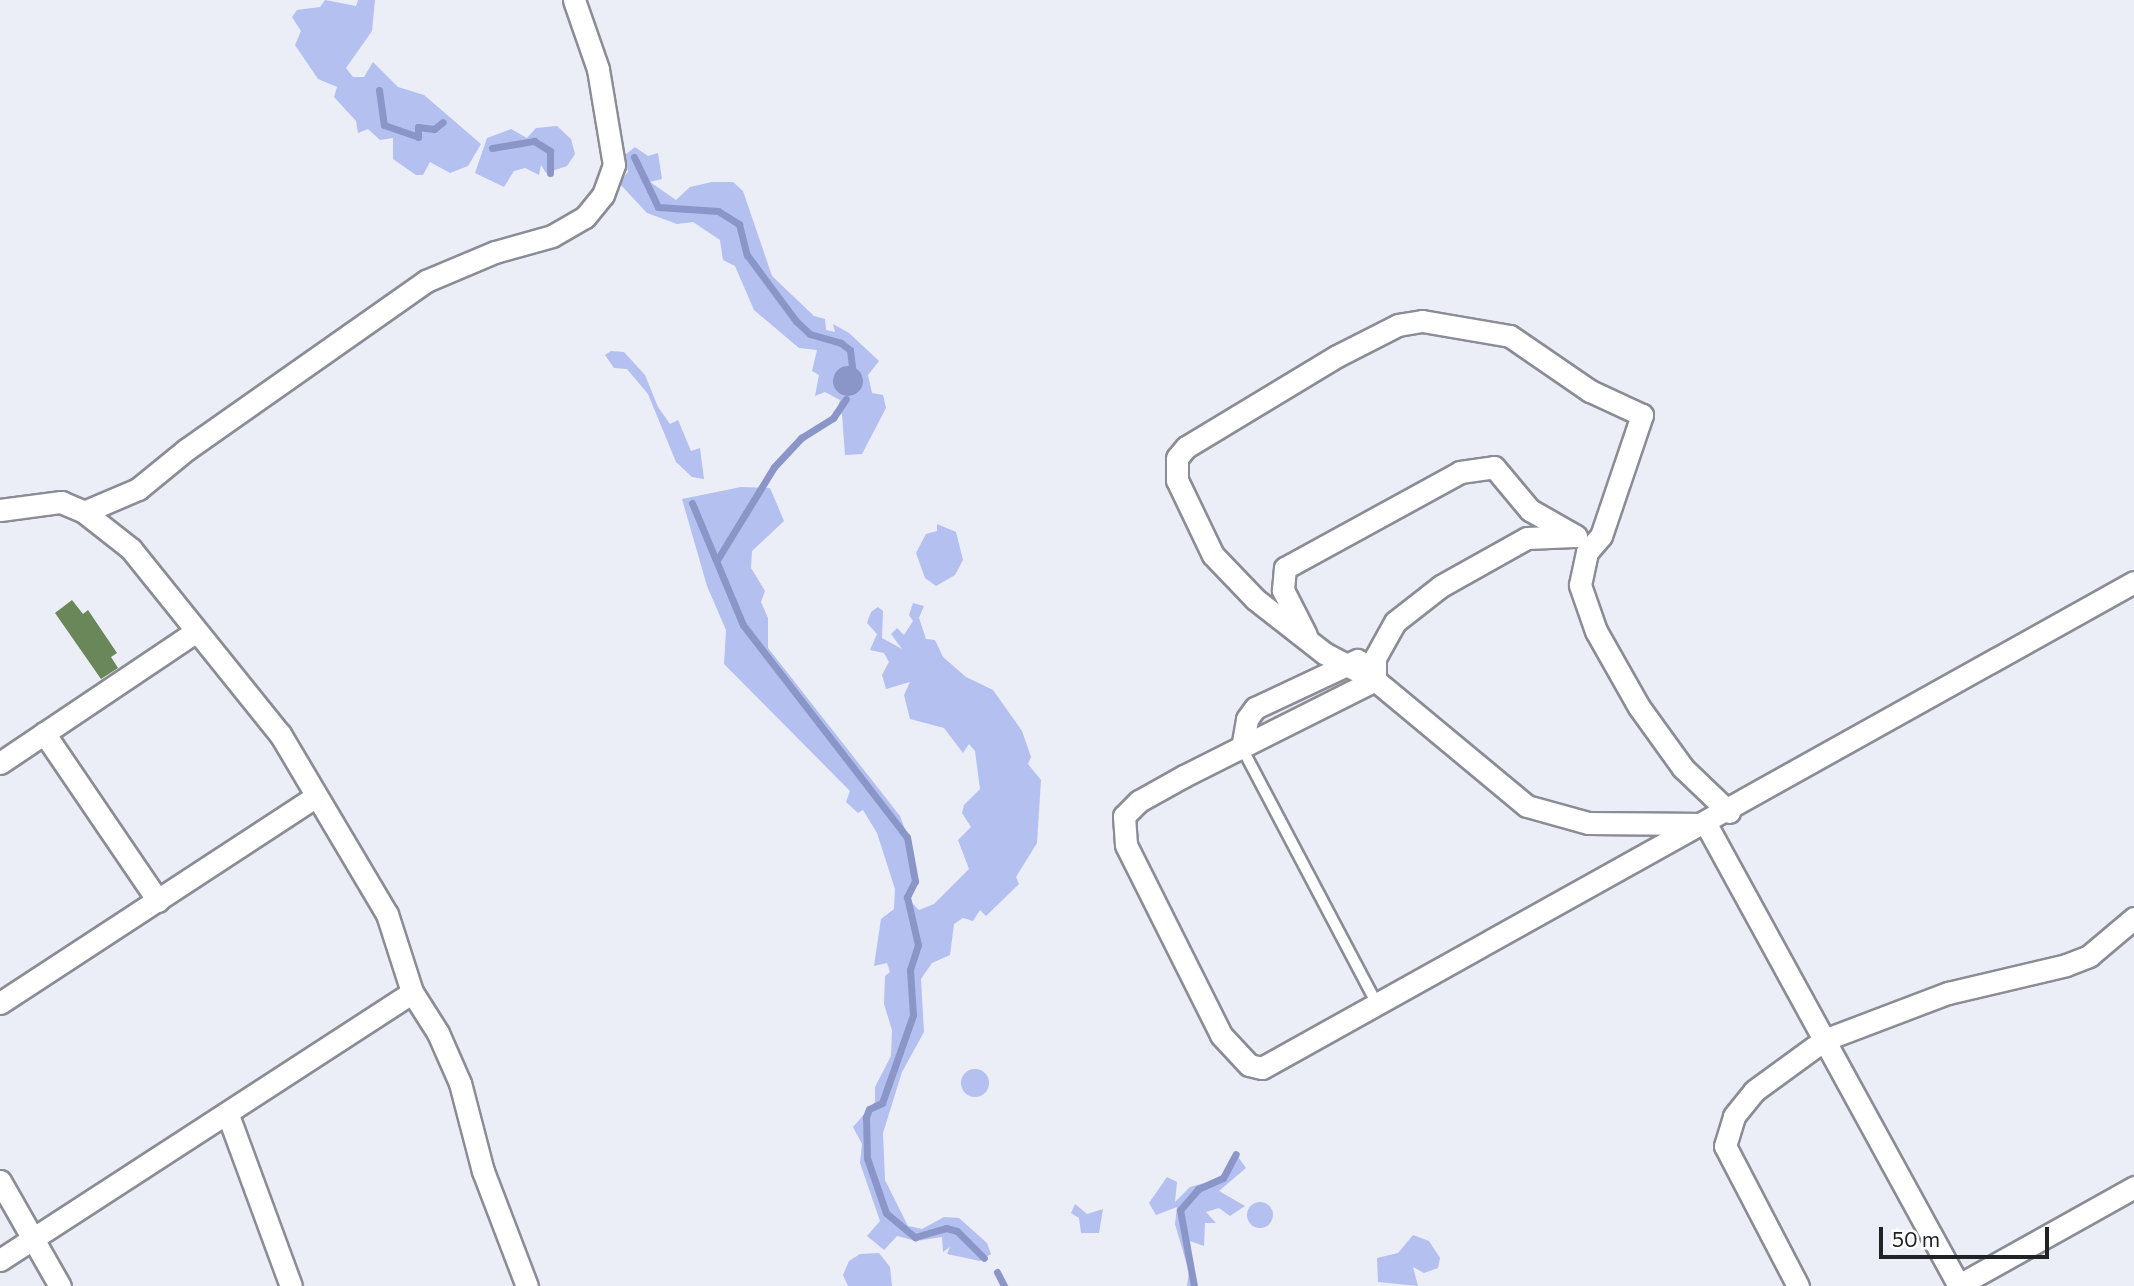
<!DOCTYPE html>
<style>
body{margin:0}
#map{position:relative;width:2134px;height:1286px;overflow:hidden;background:#ebedf7;font-family:Commissioner,sans-serif}
div>[style]{position:absolute}
.green>*{inset:0;background:#b4c0ef}
.round{border-radius:50%}
.water>*{inset:0;background:#8a96c8}
.stream>*{height:7px;margin:-3.5px;padding:0 3.5px;transform-origin:3.5px;border-radius:3.5px;background:#8a96c8}
.building>*{inset:0;background:#698759}
.roads{filter:drop-shadow(2px 0 #8b8d96) drop-shadow(-2px 0 #8b8d96) drop-shadow(0 2px #8b8d96) drop-shadow(0 -2px #8b8d96)}
.service>*{height:10px;margin:-5px;padding:0 5px;transform-origin:5px;border-radius:5px;background:#fff}
.minor>*{height:21px;margin:-10.5px;padding:0 10.5px;transform-origin:10.5px;border-radius:10.5px;background:#fff}
span{translate:-50% -50%;white-space:nowrap;text-align:center;line-height:1.15;-webkit-text-stroke:5px #fff;paint-order:stroke}
.scale{position:absolute;left:1879px;top:1227px;width:170px;height:32px;box-sizing:border-box;border:4px solid #212225;border-top:0;padding-left:9px;font-size:21px;line-height:24px;white-space:nowrap;color:#212225;-webkit-text-stroke:5px #fff;paint-order:stroke}
</style>
<div id="map">
<div class="green">
<i style="clip-path:polygon(325px 0,356px 6px,358px 0,375px 0,372px 31px,346px 68px,353px 77px,364px 77px,373px 62px,398px 87px,424px 95px,481px 144px,468px 166px,450px 173px,430px 162px,423px 175px,416px 175px,393px 159px,393px 138px,380px 140px,368px 129px,358px 133px,356px 121px,334px 97px,337px 87px,318px 79px,295px 45px,301px 31px,292px 17px,297px 10px,320px 7px)"></i>
<i style="clip-path:polygon(557px 126px,571px 139px,575px 154px,567px 166px,546px 173px,541px 165px,539px 175px,525px 168px,514px 171px,504px 187px,475px 173px,487px 138px,511px 129px,527px 138px,536px 128px)"></i>
<i style="clip-path:polygon(635px 147px,648px 156px,658px 153px,662px 179px,650px 182px,676px 200px,690px 187px,712px 182px,733px 182px,743px 191px,772px 276px,814px 316px,825px 319px,826px 330px,835px 332px,833px 324px,849px 333px,879px 361px,868px 375px,872px 393px,883px 395px,886px 408px,862px 454px,845px 455px,842px 414px,836px 414px,840px 400px,825px 392px,815px 396px,819px 375px,812px 371px,817px 350px,799px 348px,754px 310px,735px 266px,723px 260px,720px 240px,693px 222px,677px 224px,647px 213px,619px 183px,628px 172px,625px 155px)"></i>
<i style="clip-path:polygon(611px 351px,624px 352px,645px 375px,658px 407px,670px 424px,678px 420px,691px 451px,700px 448px,704px 479px,692px 477px,676px 462px,648px 394px,627px 369px,614px 368px,605px 355px)"></i>
<i style="clip-path:polygon(741px 487px,770px 488px,784px 521px,752px 551px,751px 568px,765px 591px,761px 602px,768px 618px,768px 648px,900px 816px,914px 854px,915px 881px,907px 897px,915px 906px,919px 910px,934px 904px,969px 869px,958px 840px,971px 827px,962px 813px,964px 805px,980px 789px,975px 751px,969px 744px,963px 753px,944px 728px,910px 719px,904px 695px,910px 682px,886px 689px,882px 675px,889px 662px,884px 653px,870px 650px,877px 634px,867px 623px,871px 612px,878px 607px,883px 611px,882px 638px,902px 649px,891px 634px,897px 628px,904px 635px,913px 621px,909px 615px,913px 603px,924px 606px,919px 618px,926px 639px,935px 640px,943px 657px,966px 677px,993px 690px,1022px 731px,1031px 757px,1028px 764px,1041px 780px,1037px 843px,1016px 877px,1019px 884px,986px 916px,980px 910px,973px 921px,963px 918px,954px 924px,950px 955px,932px 963px,921px 979px,924px 1032px,902px 1072px,883px 1133px,885px 1180px,908px 1226px,922px 1229px,944px 1217px,959px 1218px,987px 1243px,991px 1254px,980px 1261px,947px 1254px,950px 1247px,943px 1252px,942px 1237px,916px 1241px,897px 1236px,884px 1250px,867px 1236px,880px 1221px,860px 1163px,862px 1144px,853px 1127px,875px 1102px,875px 1087px,891px 1056px,892px 1030px,884px 1004px,885px 976px,890px 972px,887px 963px,874px 966px,881px 919px,894px 909px,895px 889px,877px 833px,863px 810px,858px 813px,846px 802px,850px 791px,724px 664px,726px 630px,707px 586px,682px 499px)"></i>
<i style="clip-path:polygon(937px 524px,956px 532px,963px 560px,955px 575px,936px 586px,925px 578px,916px 553px,926px 534px,937px 531px)"></i>
<i class="round" style="left:961px;top:1069px;width:28px;height:28px"></i>
<i style="clip-path:polygon(1236px 1154px,1246px 1168px,1219px 1191px,1245px 1206px,1230px 1216px,1219px 1208px,1206px 1212px,1216px 1223px,1205px 1223px,1204px 1246px,1190px 1241px,1196px 1286px,1187px 1286px,1189px 1272px,1175px 1224px,1177px 1207px,1156px 1215px,1149px 1203px,1167px 1177px,1177px 1182px,1175px 1202px,1190px 1187px,1223px 1178px)"></i>
<i class="round" style="left:1247px;top:1202px;width:26px;height:26px"></i>
<i style="clip-path:polygon(1075px 1204px,1087px 1214px,1103px 1209px,1099px 1233px,1081px 1233px,1079px 1218px,1071px 1213px)"></i>
<i style="clip-path:polygon(1413px 1235px,1429px 1241px,1440px 1258px,1438px 1268px,1424px 1273px,1413px 1267px,1418px 1286px,1378px 1282px,1377px 1258px,1398px 1253px)"></i>
<i style="clip-path:polygon(879px 1253px,890px 1267px,892px 1286px,848px 1286px,843px 1275px,849px 1261px,860px 1254px)"></i>
</div>
<div class="water">
<i class="round" style="left:833px;top:366px;width:30px;height:30px"></i>
</div>
<div class="stream">
<i style="left:379px;top:90px;width:35px;rotate:82deg"></i>
<i style="left:384px;top:125px;width:36px;rotate:19deg"></i>
<i style="left:418px;top:137px;width:10px;rotate:-90deg"></i>
<i style="left:418px;top:127px;width:16px;rotate:7deg"></i>
<i style="left:434px;top:129px;width:11px;rotate:-38deg"></i>
<i style="left:492px;top:148px;width:43px;rotate:-9.5deg"></i>
<i style="left:534px;top:141px;width:19px;rotate:32deg"></i>
<i style="left:550px;top:151px;width:22px;rotate:90deg"></i>
<i style="left:634px;top:157px;width:55px;rotate:64.4deg"></i>
<i style="left:658px;top:207px;width:60px;rotate:3.8deg"></i>
<i style="left:718px;top:211px;width:25px;rotate:32deg"></i>
<i style="left:739px;top:224px;width:32px;rotate:76deg"></i>
<i style="left:747px;top:255px;width:82px;rotate:53.4deg"></i>
<i style="left:796px;top:321px;width:19px;rotate:43deg"></i>
<i style="left:810px;top:334px;width:32px;rotate:16deg"></i>
<i style="left:841px;top:343px;width:11px;rotate:38deg"></i>
<i style="left:850px;top:350px;width:16px;rotate:83deg"></i>
<i style="left:692px;top:503px;width:132px;rotate:67.3deg"></i>
<i style="left:743px;top:625px;width:268px;rotate:52.3deg"></i>
<i style="left:907px;top:837px;width:45px;rotate:79.7deg"></i>
<i style="left:915px;top:881px;width:18px;rotate:117deg"></i>
<i style="left:907px;top:897px;width:49px;rotate:77.1deg"></i>
<i style="left:918px;top:945px;width:26px;rotate:108deg"></i>
<i style="left:910px;top:970px;width:45px;rotate:86.2deg"></i>
<i style="left:913px;top:1015px;width:93px;rotate:109.4deg"></i>
<i style="left:882px;top:1103px;width:14px;rotate:155deg"></i>
<i style="left:869px;top:1109px;width:9px;rotate:111deg"></i>
<i style="left:866px;top:1117px;width:41px;rotate:88.6deg"></i>
<i style="left:867px;top:1158px;width:58px;rotate:70.9deg"></i>
<i style="left:886px;top:1213px;width:38px;rotate:40deg"></i>
<i style="left:915px;top:1237px;width:32px;rotate:-16deg"></i>
<i style="left:946px;top:1228px;width:11px;rotate:15deg"></i>
<i style="left:957px;top:1231px;width:38px;rotate:45deg"></i>
<i style="left:717px;top:560px;width:109px;rotate:-58.5deg"></i>
<i style="left:774px;top:467px;width:40px;rotate:-47deg"></i>
<i style="left:801px;top:438px;width:38px;rotate:-32deg"></i>
<i style="left:833px;top:418px;width:23px;rotate:-56deg"></i>
<i style="left:997px;top:1272px;width:16px;rotate:63deg"></i>
<i style="left:1194px;top:1286px;width:77px;rotate:-100.4deg"></i>
<i style="left:1180px;top:1210px;width:28px;rotate:-49deg"></i>
<i style="left:1198px;top:1189px;width:27px;rotate:-24deg"></i>
<i style="left:1223px;top:1178px;width:27px;rotate:-62deg"></i>
</div>
<div class="building">
<i style="clip-path:polygon(72px 600px,83px 614px,88px 610px,117px 653px,111px 657px,118px 668px,101px 679px,55px 613px)"></i>
</div>
<div class="roads">
<div class="service">
<i style="left:1242px;top:748px;width:287px;rotate:62.2deg"></i>
</div>
<div class="minor">
<i style="left:0;top:510px;width:62px;rotate:-7.5deg"></i>
<i style="left:61px;top:502px;width:25px;rotate:23deg"></i>
<i style="left:84px;top:512px;width:60px;rotate:38.2deg"></i>
<i style="left:131px;top:549px;width:238px;rotate:51.2deg"></i>
<i style="left:280px;top:734px;width:209px;rotate:59.3deg"></i>
<i style="left:387px;top:914px;width:82px;rotate:72.2deg"></i>
<i style="left:412px;top:992px;width:49px;rotate:57.6deg"></i>
<i style="left:438px;top:1033px;width:55px;rotate:66.3deg"></i>
<i style="left:460px;top:1083px;width:91px;rotate:75.4deg"></i>
<i style="left:483px;top:1171px;width:123px;rotate:69.1deg"></i>
<i style="left:84px;top:512px;width:59px;rotate:-23.1deg"></i>
<i style="left:138px;top:489px;width:63px;rotate:-39.2deg"></i>
<i style="left:187px;top:449px;width:292px;rotate:-35.1deg"></i>
<i style="left:426px;top:281px;width:75px;rotate:-22.8deg"></i>
<i style="left:495px;top:252px;width:59px;rotate:-15.7deg"></i>
<i style="left:552px;top:236px;width:38px;rotate:-30deg"></i>
<i style="left:585px;top:217px;width:28px;rotate:-51deg"></i>
<i style="left:603px;top:195px;width:32px;rotate:-70deg"></i>
<i style="left:614px;top:165px;width:97px;rotate:-99.5deg"></i>
<i style="left:598px;top:69px;width:73px;rotate:-109.2deg"></i>
<i style="left:1306px;top:635px;width:51px;rotate:-117.1deg"></i>
<i style="left:1283px;top:590px;width:22px;rotate:-85deg"></i>
<i style="left:1285px;top:568px;width:200px;rotate:-28.7deg"></i>
<i style="left:1460px;top:472px;width:34px;rotate:-8deg"></i>
<i style="left:1494px;top:467px;width:56px;rotate:50.1deg"></i>
<i style="left:1530px;top:510px;width:53px;rotate:29.5deg"></i>
<i style="left:1375px;top:680px;width:214px;rotate:153.3deg"></i>
<i style="left:1184px;top:776px;width:51px;rotate:150.9deg"></i>
<i style="left:1139px;top:801px;width:21px;rotate:135deg"></i>
<i style="left:1124px;top:816px;width:29px;rotate:86deg"></i>
<i style="left:1126px;top:845px;width:212px;rotate:63.4deg"></i>
<i style="left:1221px;top:1035px;width:41px;rotate:47deg"></i>
<i style="left:1249px;top:1065px;width:13px;rotate:13deg"></i>
<i style="left:1262px;top:1068px;width:998px;rotate:-29.13deg"></i>
<i style="left:1375px;top:680px;width:22px;rotate:-90deg"></i>
<i style="left:1375px;top:658px;width:41px;rotate:-60.9deg"></i>
<i style="left:1395px;top:622px;width:58px;rotate:-38deg"></i>
<i style="left:1441px;top:586px;width:98px;rotate:-29.2deg"></i>
<i style="left:1527px;top:538px;width:47px;rotate:-2.4deg"></i>
<i style="left:44px;top:733px;width:203px;rotate:55.8deg"></i>
<i style="left:1242px;top:748px;width:29px;rotate:-80deg"></i>
<i style="left:1247px;top:719px;width:14px;rotate:-54deg"></i>
<i style="left:1255px;top:708px;width:113px;rotate:-25.2deg"></i>
<i style="left:0;top:763px;width:235px;rotate:-33.9deg"></i>
<i style="left:1729px;top:812px;width:64px;rotate:-136.3deg"></i>
<i style="left:1683px;top:768px;width:75px;rotate:-125.8deg"></i>
<i style="left:1639px;top:707px;width:87px;rotate:-119.5deg"></i>
<i style="left:1596px;top:631px;width:49px;rotate:-109.2deg"></i>
<i style="left:1580px;top:585px;width:34px;rotate:-78deg"></i>
<i style="left:1587px;top:552px;width:21px;rotate:-49deg"></i>
<i style="left:1601px;top:536px;width:128px;rotate:-71.3deg"></i>
<i style="left:1642px;top:415px;width:57px;rotate:-155.2deg"></i>
<i style="left:1590px;top:391px;width:97px;rotate:-145.5deg"></i>
<i style="left:1510px;top:336px;width:89px;rotate:-170.3deg"></i>
<i style="left:1422px;top:321px;width:24px;rotate:171deg"></i>
<i style="left:1398px;top:325px;width:68px;rotate:153.1deg"></i>
<i style="left:1337px;top:356px;width:176px;rotate:148.9deg"></i>
<i style="left:1186px;top:447px;width:14px;rotate:129deg"></i>
<i style="left:1177px;top:458px;width:22px;rotate:90deg"></i>
<i style="left:1177px;top:480px;width:83px;rotate:64.4deg"></i>
<i style="left:1213px;top:555px;width:61px;rotate:46.3deg"></i>
<i style="left:1255px;top:599px;width:88px;rotate:38deg"></i>
<i style="left:1324px;top:653px;width:58px;rotate:27.9deg"></i>
<i style="left:1375px;top:680px;width:197px;rotate:39.7deg"></i>
<i style="left:1527px;top:806px;width:63px;rotate:15.6deg"></i>
<i style="left:1588px;top:823px;width:118px;rotate:0.5deg"></i>
<i style="left:1706px;top:824px;width:527px;rotate:61.29deg"></i>
<i style="left:0;top:1003px;width:374px;rotate:-33.2deg"></i>
<i style="left:228px;top:1115px;width:182px;rotate:69.8deg"></i>
<i style="left:0;top:1181px;width:121px;rotate:60.3deg"></i>
<i style="left:0;top:1260px;width:491px;rotate:-33deg"></i>
<i style="left:1959px;top:1285px;width:201px;rotate:-29.2deg"></i>
<i style="left:1798px;top:1286px;width:158px;rotate:-117.5deg"></i>
<i style="left:1725px;top:1146px;width:31px;rotate:-73deg"></i>
<i style="left:1734px;top:1116px;width:32px;rotate:-51deg"></i>
<i style="left:1754px;top:1091px;width:87px;rotate:-36.1deg"></i>
<i style="left:1824px;top:1040px;width:133px;rotate:-20.8deg"></i>
<i style="left:1948px;top:993px;width:121px;rotate:-13.3deg"></i>
<i style="left:2066px;top:965px;width:25px;rotate:-21deg"></i>
<i style="left:2089px;top:956px;width:59px;rotate:-40.2deg"></i>
</div>
</div>
<div class="scale">50 m</div>
</div>
